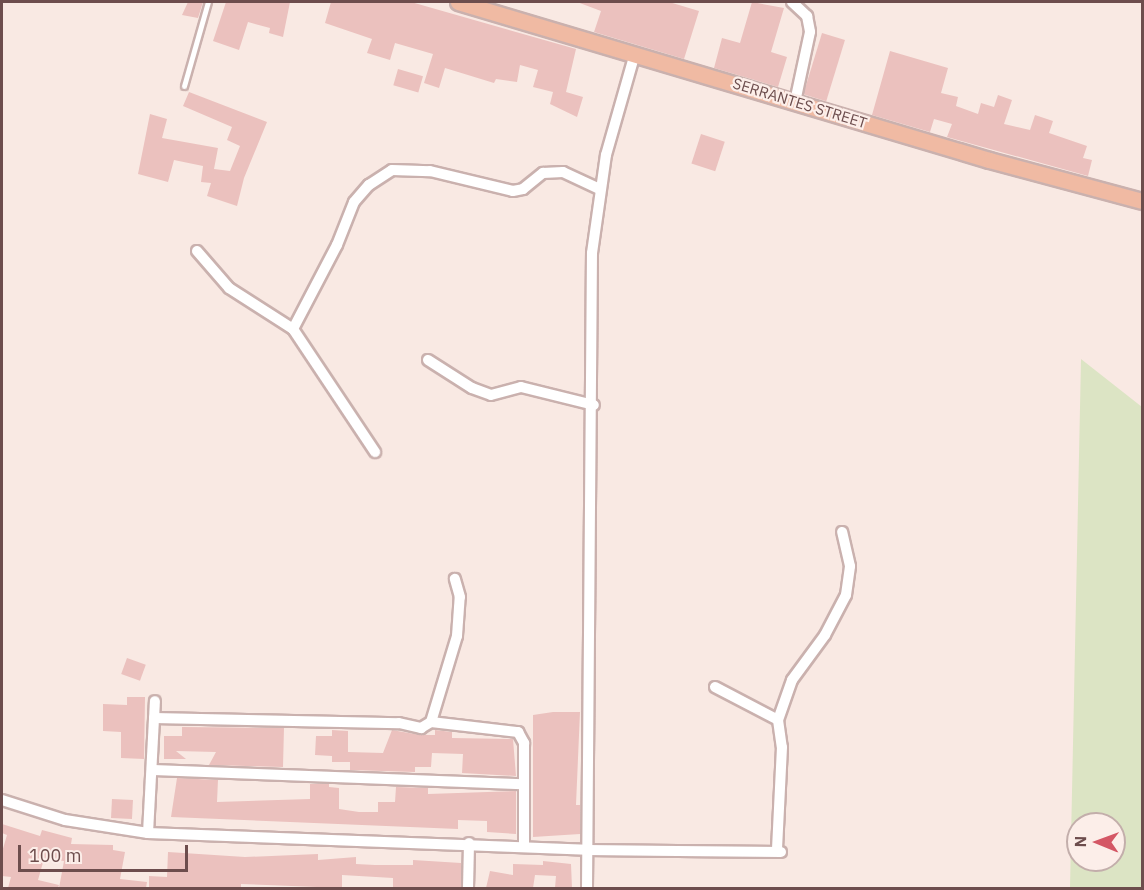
<!DOCTYPE html>
<style>
body{margin:0}
#map{position:relative;width:1144px;height:890px;overflow:hidden;background:#f9e9e3;font-family:"IBM Plex Sans",sans-serif}
div>[style]{position:absolute}
.green>*{inset:0;background:#dce4c4}
.building>*{inset:0;background:#ebc1be;transform-origin:0 0}
.roads{filter:drop-shadow(2px 0 #cab1ae) drop-shadow(-2px 0 #cab1ae) drop-shadow(0 2px #cab1ae) drop-shadow(0 -2px #cab1ae)}
.lane>*{height:5px;margin:-2.5px;padding:0 2.5px;transform-origin:2.5px;border-radius:2.5px;background:#fff}
.street>*{height:10px;margin:-5px;padding:0 5px;transform-origin:5px;border-radius:5px;background:#fff}
.primary>*{height:15px;margin:-7.5px;padding:0 7.5px;transform-origin:7.5px;border-radius:7.5px;background:#f0baa3}
span{translate:-50% -50%;white-space:nowrap;text-align:center;line-height:1.15;-webkit-text-stroke:4.5px #fceee9;paint-order:stroke}
.street-label{font-size:15px;color:#6d4d4d}
.frame{position:absolute;inset:0;border:3px solid #6d4d4d;pointer-events:none}
.north{position:absolute;left:1066px;top:812px;width:60px;height:60px;box-sizing:border-box;background:#fceee9;border:2px solid #c3aeab;border-radius:50%;rotate:271deg;font-size:16px;font-weight:700;line-height:24px;text-align:center;color:#6d4d4d}
.north::after{content:'';display:block;margin:auto;width:21px;height:27px;background:#d45765;clip-path:polygon(50% 0,100% 100%,50% 72%,0 100%)}
.scale{position:absolute;left:18px;top:845px;width:170px;height:27px;box-sizing:border-box;border:3px solid #6d4d4d;border-top:0;padding-left:8px;font-size:18px;line-height:21px;white-space:nowrap;color:#6d4d4d;-webkit-text-stroke:4px #fceee9;paint-order:stroke}
</style>
<div id="map">
<div class="green">
<i style="clip-path:polygon(evenodd,1081px 359px,1142px 407px,1142px 888px,1070px 888px,1081px 359px,1078px 824px,1114px 824px,1114px 860px,1078px 860px,1078px 824px)"></i>
</div>
<div class="building">
<i style="clip-path:polygon(188px 2px,203px 2px,198px 18px,182px 15px)"></i>
<i style="clip-path:polygon(226px 2px,290px 2px,283px 37px,269px 33px,270px 28px,248px 22px,239px 50px,213px 41px)"></i>
<i style="clip-path:polygon(331px 2px,411px 2px,576px 49px,566px 92px,583px 97px,577px 117px,550px 104px,553px 92px,533px 87px,538px 70px,520px 65px,517px 82px,496px 79px,494px 83px,445px 68px,439px 88px,424px 83px,433px 54px,395px 43px,390px 60px,367px 53px,372px 39px,325px 23px)"></i>
<i style="clip-path:polygon(577px 2px,669px 2px,699px 11px,684px 59px,594px 32px,601px 11px)"></i>
<i style="clip-path:polygon(752px 2px,784px 8px,771px 52px,787px 57px,778px 87px,714px 68px,722px 38px,740px 43px)"></i>
<i style="left:822px;top:33px;width:24px;height:64px;rotate:17deg"></i>
<i style="clip-path:polygon(890px 51px,948px 68px,941px 93px,958px 97px,956px 106px,978px 114px,981px 103px,994px 107px,998px 95px,1012px 100px,1004px 124px,1030px 130px,1035px 115px,1053px 121px,1049px 133px,1087px 146px,1083px 158px,1092px 160px,1088px 176px,947px 137px,952px 124px,934px 119px,930px 132px,872px 115px)"></i>
<i style="left:398px;top:69px;width:26px;height:17px;rotate:16deg"></i>
<i style="clip-path:polygon(189px 92px,267px 122px,244px 178px,237px 206px,207px 196px,211px 183px,201px 182px,203px 166px,174px 160px,168px 182px,138px 174px,150px 114px,167px 119px,162px 138px,218px 148px,214px 169px,230px 171px,240px 146px,227px 140px,232px 127px,183px 106px)"></i>
<i style="left:701px;top:134px;width:25px;height:31px;rotate:18deg"></i>
<i style="left:127px;top:658px;width:20px;height:17px;rotate:20deg"></i>
<i style="clip-path:polygon(127px 697px,145px 697px,144px 759px,121px 758px,121px 732px,103px 731px,103px 704px,127px 705px)"></i>
<i style="clip-path:polygon(553px 712px,580px 712px,576px 805px,580px 805px,580px 834px,533px 837px,533px 715px)"></i>
<i style="clip-path:polygon(182px 727px,284px 728px,283px 767px,209px 765px,216px 752px,176px 751px,186px 759px,164px 759px,164px 736px,182px 736px)"></i>
<i style="clip-path:polygon(332px 730px,348px 731px,348px 752px,383px 753px,392px 730px,420px 735px,435px 735px,435px 730px,452px 732px,452px 738px,513px 739px,516px 776px,462px 773px,463px 754px,432px 753px,431px 767px,415px 767px,415px 772px,350px 770px,350px 762px,332px 762px,332px 756px,315px 755px,316px 736px,332px 736px)"></i>
<i style="clip-path:polygon(177px 778px,218px 780px,217px 802px,310px 799px,310px 784px,329px 784px,329px 787px,339px 788px,339px 809px,359px 812px,378px 812px,378px 802px,395px 802px,396px 787px,428px 788px,428px 794px,516px 791px,516px 834px,487px 832px,487px 821px,458px 820px,458px 829px,171px 817px)"></i>
<i style="left:112px;top:799px;width:21px;height:19px;rotate:3deg"></i>
<i style="clip-path:polygon(2px 824px,40px 836px,42px 830px,72px 838px,71px 844px,113px 845px,113px 850px,125px 852px,120px 879px,147px 882px,146px 888px,59px 888px,64px 861px,44px 859px,38px 880px,59px 885px,58px 888px,8px 888px,11px 877px,2px 876px,2px 852px,7px 835px,2px 833px)"></i>
<i style="clip-path:polygon(168px 852px,245px 857px,318px 854px,318px 860px,356px 857px,356px 864px,375px 865px,413px 865px,413px 860px,461px 863px,461px 888px,393px 888px,393px 878px,342px 875px,342px 888px,241px 884px,241px 888px,149px 888px,149px 876px,167px 877px)"></i>
<i style="clip-path:polygon(543px 861px,571px 864px,572px 888px,555px 888px,556px 876px,535px 875px,533px 888px,486px 888px,490px 871px,513px 875px,513px 864px,543px 865px)"></i>
</div>
<div class="roads">
<div class="lane">
<i style="left:184px;top:86px;width:87px;rotate:-74.1deg"></i>
</div>
<div class="street">
<i style="left:792px;top:2px;width:21px;rotate:43deg"></i>
<i style="left:807px;top:16px;width:16px;rotate:79deg"></i>
<i style="left:810px;top:32px;width:72px;rotate:102.1deg"></i>
<i style="left:197px;top:251px;width:49px;rotate:49.1deg"></i>
<i style="left:229px;top:288px;width:76px;rotate:32.6deg"></i>
<i style="left:293px;top:329px;width:95px;rotate:-62.4deg"></i>
<i style="left:337px;top:245px;width:46px;rotate:-68.4deg"></i>
<i style="left:354px;top:202px;width:23px;rotate:-49deg"></i>
<i style="left:369px;top:185px;width:27px;rotate:-33deg"></i>
<i style="left:392px;top:170px;width:38px;rotate:2deg"></i>
<i style="left:430px;top:171px;width:85px;rotate:13.5deg"></i>
<i style="left:513px;top:191px;width:10px;rotate:-11deg"></i>
<i style="left:523px;top:189px;width:26px;rotate:-39deg"></i>
<i style="left:543px;top:173px;width:20px;rotate:-3deg"></i>
<i style="left:563px;top:172px;width:40px;rotate:25deg"></i>
<i style="left:293px;top:329px;width:148px;rotate:56.3deg"></i>
<i style="left:428px;top:360px;width:52px;rotate:32.5deg"></i>
<i style="left:472px;top:388px;width:20px;rotate:20deg"></i>
<i style="left:491px;top:395px;width:31px;rotate:-15deg"></i>
<i style="left:521px;top:387px;width:75px;rotate:13.9deg"></i>
<i style="left:715px;top:687px;width:71px;rotate:27.6deg"></i>
<i style="left:778px;top:720px;width:27px;rotate:82deg"></i>
<i style="left:782px;top:747px;width:104px;rotate:92.8deg"></i>
<i style="left:154px;top:718px;width:245px;rotate:1.2deg"></i>
<i style="left:399px;top:723px;width:23px;rotate:13deg"></i>
<i style="left:421px;top:728px;width:12px;rotate:-31deg"></i>
<i style="left:431px;top:722px;width:88px;rotate:6.6deg"></i>
<i style="left:518px;top:732px;width:13px;rotate:61deg"></i>
<i style="left:524px;top:743px;width:103px;rotate:90deg"></i>
<i style="left:778px;top:720px;width:42px;rotate:-70.7deg"></i>
<i style="left:792px;top:680px;width:56px;rotate:-53.7deg"></i>
<i style="left:825px;top:635px;width:45px;rotate:-62.3deg"></i>
<i style="left:846px;top:595px;width:29px;rotate:-82deg"></i>
<i style="left:850px;top:566px;width:35px;rotate:-103deg"></i>
<i style="left:431px;top:722px;width:90px;rotate:-73.2deg"></i>
<i style="left:457px;top:636px;width:39px;rotate:-86deg"></i>
<i style="left:460px;top:597px;width:19px;rotate:-106deg"></i>
<i style="left:152px;top:770px;width:372px;rotate:2.2deg"></i>
<i style="left:2px;top:800px;width:66px;rotate:17.6deg"></i>
<i style="left:65px;top:820px;width:84px;rotate:8.9deg"></i>
<i style="left:148px;top:833px;width:439px;rotate:2.2deg"></i>
<i style="left:587px;top:850px;width:194px;rotate:0.6deg"></i>
<i style="left:148px;top:833px;width:132px;rotate:-87deg"></i>
<i style="left:468px;top:888px;width:45px;rotate:-88.7deg"></i>
<i style="left:587px;top:888px;width:635px;rotate:-89.55deg"></i>
<i style="left:592px;top:253px;width:99px;rotate:-81.9deg"></i>
<i style="left:606px;top:155px;width:106px;rotate:-74.1deg"></i>
</div>
<div class="primary">
<i style="left:458px;top:2px;width:554px;rotate:16.57deg"></i>
<i style="left:989px;top:160px;width:158px;rotate:15deg"></i>
</div>
</div>
<div class="street-label">
<span style="left:800px;top:103px;rotate:17deg">SERRANTES STREET</span>
</div>
<div class="frame"></div>
<div class="north">N</div>
<div class="scale">100 m</div>
</div>
